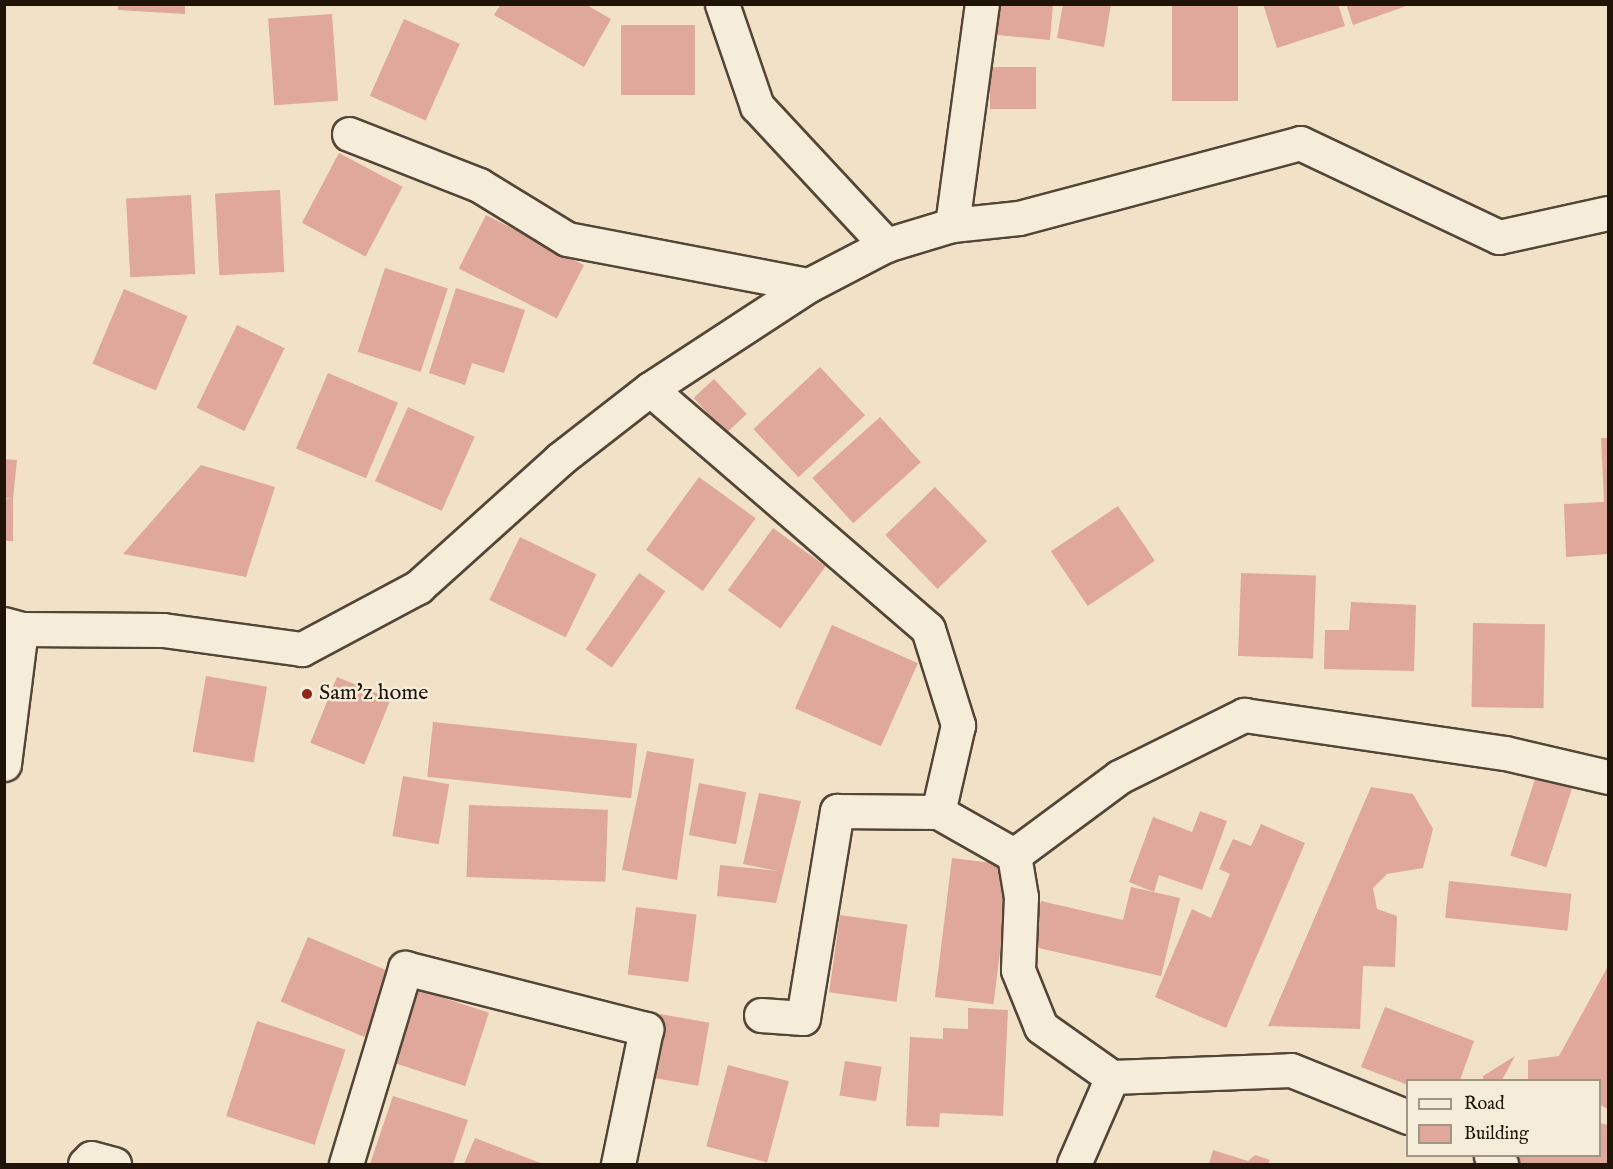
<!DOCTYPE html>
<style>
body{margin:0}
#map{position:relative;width:1613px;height:1169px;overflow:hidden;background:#f1e1c6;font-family:"IM FELL English",serif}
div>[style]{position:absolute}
.building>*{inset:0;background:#dfa89a;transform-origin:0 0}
.roads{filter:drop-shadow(2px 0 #544637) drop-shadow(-2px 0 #544637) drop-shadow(0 2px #544637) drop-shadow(0 -2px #544637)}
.street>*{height:33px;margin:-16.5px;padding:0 16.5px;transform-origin:16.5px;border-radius:16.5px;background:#f6ecda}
.dots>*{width:16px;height:16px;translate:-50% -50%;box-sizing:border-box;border:3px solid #f6ecda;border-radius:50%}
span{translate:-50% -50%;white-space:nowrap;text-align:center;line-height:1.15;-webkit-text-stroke:5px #f6ecda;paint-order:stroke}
.poi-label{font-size:22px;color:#201307}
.left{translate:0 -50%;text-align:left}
.frame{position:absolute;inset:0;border:6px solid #201307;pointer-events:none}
.legend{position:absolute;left:1406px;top:1079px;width:195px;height:78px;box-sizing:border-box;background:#f6ecda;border:2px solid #a09586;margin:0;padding:8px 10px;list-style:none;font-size:18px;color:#201307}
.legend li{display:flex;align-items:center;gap:12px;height:30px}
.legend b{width:30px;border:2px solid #a09586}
</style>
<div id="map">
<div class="building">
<i style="clip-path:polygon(118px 4px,185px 4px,185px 14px,118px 10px)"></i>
<i style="clip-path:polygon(501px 4px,585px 4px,611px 19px,584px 67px,494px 15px)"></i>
<i style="clip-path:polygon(989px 4px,1053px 4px,1050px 40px,987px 34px)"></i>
<i style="clip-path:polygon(1063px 4px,1111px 4px,1104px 47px,1057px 38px)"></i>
<i style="left:1172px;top:4px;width:66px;height:97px"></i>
<i style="clip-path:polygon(1263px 4px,1338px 4px,1345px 26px,1277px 48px)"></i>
<i style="clip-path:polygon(1346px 4px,1409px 4px,1409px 5px,1353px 25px)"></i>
<i style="left:332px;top:14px;width:87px;height:64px;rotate:86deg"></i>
<i style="left:404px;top:19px;width:61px;height:84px;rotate:24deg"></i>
<i style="left:695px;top:25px;width:70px;height:74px;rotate:90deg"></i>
<i style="left:1036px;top:67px;width:42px;height:46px;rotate:90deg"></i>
<i style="left:339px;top:153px;width:72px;height:79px;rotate:28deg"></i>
<i style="left:280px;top:190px;width:82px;height:65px;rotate:87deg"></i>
<i style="left:191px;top:195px;width:79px;height:65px;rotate:87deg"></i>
<i style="left:486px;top:215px;width:110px;height:60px;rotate:27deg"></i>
<i style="left:385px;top:268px;width:66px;height:88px;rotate:18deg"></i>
<i style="clip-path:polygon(456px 288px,525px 310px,504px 373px,472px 363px,465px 385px,429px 373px)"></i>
<i style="left:124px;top:289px;width:69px;height:81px;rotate:23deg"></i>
<i style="left:237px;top:325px;width:53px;height:92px;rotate:26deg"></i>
<i style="left:820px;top:367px;width:66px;height:91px;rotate:47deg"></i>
<i style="left:328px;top:373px;width:76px;height:82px;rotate:23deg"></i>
<i style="left:714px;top:379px;width:48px;height:28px;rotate:47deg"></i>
<i style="left:408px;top:407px;width:73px;height:81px;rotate:24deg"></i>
<i style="left:880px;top:417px;width:61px;height:91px;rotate:48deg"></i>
<i style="clip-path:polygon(1601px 438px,1608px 438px,1608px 554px,1566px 557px,1564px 504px,1604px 502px)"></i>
<i style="clip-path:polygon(4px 459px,17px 460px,13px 499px,4px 498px)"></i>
<i style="clip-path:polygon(201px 465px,275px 487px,246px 577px,123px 554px)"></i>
<i style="left:699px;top:477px;width:70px;height:90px;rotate:36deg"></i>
<i style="left:935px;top:487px;width:75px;height:69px;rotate:46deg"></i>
<i style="left:4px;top:499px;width:9px;height:42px"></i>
<i style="left:1118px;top:506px;width:66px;height:81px;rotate:56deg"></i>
<i style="left:773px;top:528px;width:65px;height:77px;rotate:36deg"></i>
<i style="left:520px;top:537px;width:85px;height:70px;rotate:26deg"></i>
<i style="left:639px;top:573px;width:32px;height:93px;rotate:35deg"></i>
<i style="left:1241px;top:573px;width:75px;height:83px;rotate:2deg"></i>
<i style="clip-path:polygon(1351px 602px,1416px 605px,1414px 671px,1324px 669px,1325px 630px,1349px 630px)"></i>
<i style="left:1473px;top:623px;width:72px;height:84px;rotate:1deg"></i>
<i style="left:832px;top:625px;width:94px;height:91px;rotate:24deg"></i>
<i style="left:206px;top:676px;width:62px;height:77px;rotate:10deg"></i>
<i style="left:337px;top:677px;width:58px;height:71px;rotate:22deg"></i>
<i style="left:433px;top:722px;width:205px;height:55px;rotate:6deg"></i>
<i style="clip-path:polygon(647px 751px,694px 759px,677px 880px,622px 870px)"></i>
<i style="left:1538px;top:770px;width:38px;height:90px;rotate:18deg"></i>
<i style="left:403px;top:776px;width:47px;height:61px;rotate:10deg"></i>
<i style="left:699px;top:783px;width:48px;height:53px;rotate:11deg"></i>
<i style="clip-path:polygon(1371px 787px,1413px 794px,1433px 829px,1423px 868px,1387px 874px,1373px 888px,1377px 909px,1397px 916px,1395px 967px,1363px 966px,1360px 1029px,1268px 1026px)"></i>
<i style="clip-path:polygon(759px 793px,801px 801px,776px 903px,717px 896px,720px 865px,778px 871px,743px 864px)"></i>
<i style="left:469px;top:805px;width:139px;height:72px;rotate:2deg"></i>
<i style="clip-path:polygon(1200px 811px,1227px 821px,1202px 890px,1159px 875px,1154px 892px,1129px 882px,1153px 817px,1192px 832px)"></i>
<i style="clip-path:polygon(1261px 824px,1305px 843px,1226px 1028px,1155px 997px,1192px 909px,1211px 918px,1230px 874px,1219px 869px,1233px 839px,1251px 846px)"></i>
<i style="left:952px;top:858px;width:59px;height:140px;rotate:7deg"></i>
<i style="left:1449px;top:881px;width:123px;height:37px;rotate:6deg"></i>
<i style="clip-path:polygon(1131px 887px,1180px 898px,1161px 976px,1030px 946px,1041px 901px,1123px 920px)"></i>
<i style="left:636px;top:907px;width:61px;height:68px;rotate:7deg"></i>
<i style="left:840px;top:915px;width:68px;height:78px;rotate:8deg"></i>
<i style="left:308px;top:937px;width:91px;height:70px;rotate:23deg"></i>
<i style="clip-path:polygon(1608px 966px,1608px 1109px,1600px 1105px,1600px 1080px,1528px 1080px,1528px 1060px,1559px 1056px)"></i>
<i style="left:410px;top:987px;width:83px;height:77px;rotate:18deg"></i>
<i style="clip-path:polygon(1385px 1007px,1474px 1041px,1460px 1080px,1408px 1085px,1361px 1067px)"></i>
<i style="clip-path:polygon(968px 1008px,1008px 1010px,1003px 1116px,940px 1113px,939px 1127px,906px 1126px,910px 1037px,943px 1039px,943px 1028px,968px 1029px)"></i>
<i style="left:660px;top:1014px;width:50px;height:64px;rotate:10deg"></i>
<i style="left:257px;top:1021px;width:93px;height:100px;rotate:18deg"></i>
<i style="clip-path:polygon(1515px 1056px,1502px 1080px,1483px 1080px,1483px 1076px)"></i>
<i style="left:845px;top:1061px;width:37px;height:35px;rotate:9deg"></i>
<i style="left:728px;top:1065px;width:63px;height:84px;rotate:15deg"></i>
<i style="clip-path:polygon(393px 1096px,468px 1120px,453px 1164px,370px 1164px)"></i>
<i style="clip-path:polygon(1600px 1123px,1608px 1125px,1608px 1164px,1511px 1164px,1499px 1156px,1600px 1156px)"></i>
<i style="clip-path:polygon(475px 1138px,543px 1164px,464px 1164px)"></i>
<i style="clip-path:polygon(1213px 1150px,1248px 1161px,1255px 1155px,1270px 1160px,1268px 1164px,1209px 1164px)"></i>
</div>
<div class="roads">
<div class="street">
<i style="left:722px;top:4px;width:108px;rotate:71.1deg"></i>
<i style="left:757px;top:106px;width:190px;rotate:47.1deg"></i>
<i style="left:349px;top:134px;width:140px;rotate:21.4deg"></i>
<i style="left:479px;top:185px;width:103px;rotate:31.5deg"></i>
<i style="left:567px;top:239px;width:246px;rotate:10.8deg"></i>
<i style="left:952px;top:225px;width:223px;rotate:-82.3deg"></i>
<i style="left:650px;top:389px;width:190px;rotate:-33.2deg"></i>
<i style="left:809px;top:285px;width:87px;rotate:-27.5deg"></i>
<i style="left:886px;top:245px;width:69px;rotate:-16.9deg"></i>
<i style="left:952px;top:225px;width:67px;rotate:-6deg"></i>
<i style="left:1019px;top:218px;width:291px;rotate:-14.9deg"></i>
<i style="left:1300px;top:143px;width:220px;rotate:25.3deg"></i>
<i style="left:1499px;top:237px;width:112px;rotate:-12.4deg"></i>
<i style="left:4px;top:624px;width:18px;rotate:16deg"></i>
<i style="left:21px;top:629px;width:142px;rotate:0.4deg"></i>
<i style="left:163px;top:630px;width:140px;rotate:7.8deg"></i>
<i style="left:302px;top:649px;width:132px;rotate:-28.1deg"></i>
<i style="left:418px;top:587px;width:191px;rotate:-42deg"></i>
<i style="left:560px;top:459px;width:114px;rotate:-37.9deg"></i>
<i style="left:650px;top:389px;width:367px;rotate:40.8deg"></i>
<i style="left:928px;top:629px;width:101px;rotate:72.6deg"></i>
<i style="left:958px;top:725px;width:89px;rotate:102.9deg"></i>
<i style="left:4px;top:764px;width:136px;rotate:-82.8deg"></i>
<i style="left:1014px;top:855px;width:131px;rotate:-36.6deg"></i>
<i style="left:1119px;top:777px;width:140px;rotate:-26.4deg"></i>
<i style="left:1244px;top:715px;width:264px;rotate:8.3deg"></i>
<i style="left:1505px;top:753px;width:106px;rotate:13.1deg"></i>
<i style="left:1014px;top:855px;width:43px;rotate:80.5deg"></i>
<i style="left:1021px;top:897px;width:73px;rotate:92.4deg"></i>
<i style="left:1018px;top:970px;width:61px;rotate:68deg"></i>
<i style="left:1041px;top:1027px;width:87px;rotate:35.2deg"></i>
<i style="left:1112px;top:1077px;width:95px;rotate:113.6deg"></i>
<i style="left:761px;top:1015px;width:42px;rotate:4.1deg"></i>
<i style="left:803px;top:1018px;width:210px;rotate:-80.7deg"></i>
<i style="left:837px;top:811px;width:101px;rotate:0.6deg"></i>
<i style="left:938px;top:812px;width:87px;rotate:29.5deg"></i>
<i style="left:1112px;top:1077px;width:179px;rotate:-2.2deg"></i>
<i style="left:1291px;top:1070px;width:126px;rotate:21.9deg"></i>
<i style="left:1491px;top:1156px;width:13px;rotate:39deg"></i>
<i style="left:85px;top:1164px;width:8px;rotate:-45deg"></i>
<i style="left:91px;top:1158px;width:24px;rotate:15deg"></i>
<i style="left:346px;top:1164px;width:205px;rotate:-73.2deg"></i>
<i style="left:405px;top:968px;width:249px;rotate:14.2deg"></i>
<i style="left:646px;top:1029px;width:138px;rotate:101.7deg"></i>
</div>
</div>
<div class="dots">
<i style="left:307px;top:694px;background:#8f2418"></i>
</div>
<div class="poi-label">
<span class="left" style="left:319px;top:694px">Sam'z home</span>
</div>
<div class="frame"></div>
<ul class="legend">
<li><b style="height:8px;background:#f6ecda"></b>Road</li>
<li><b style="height:16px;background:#dfa89a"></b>Building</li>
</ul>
</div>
